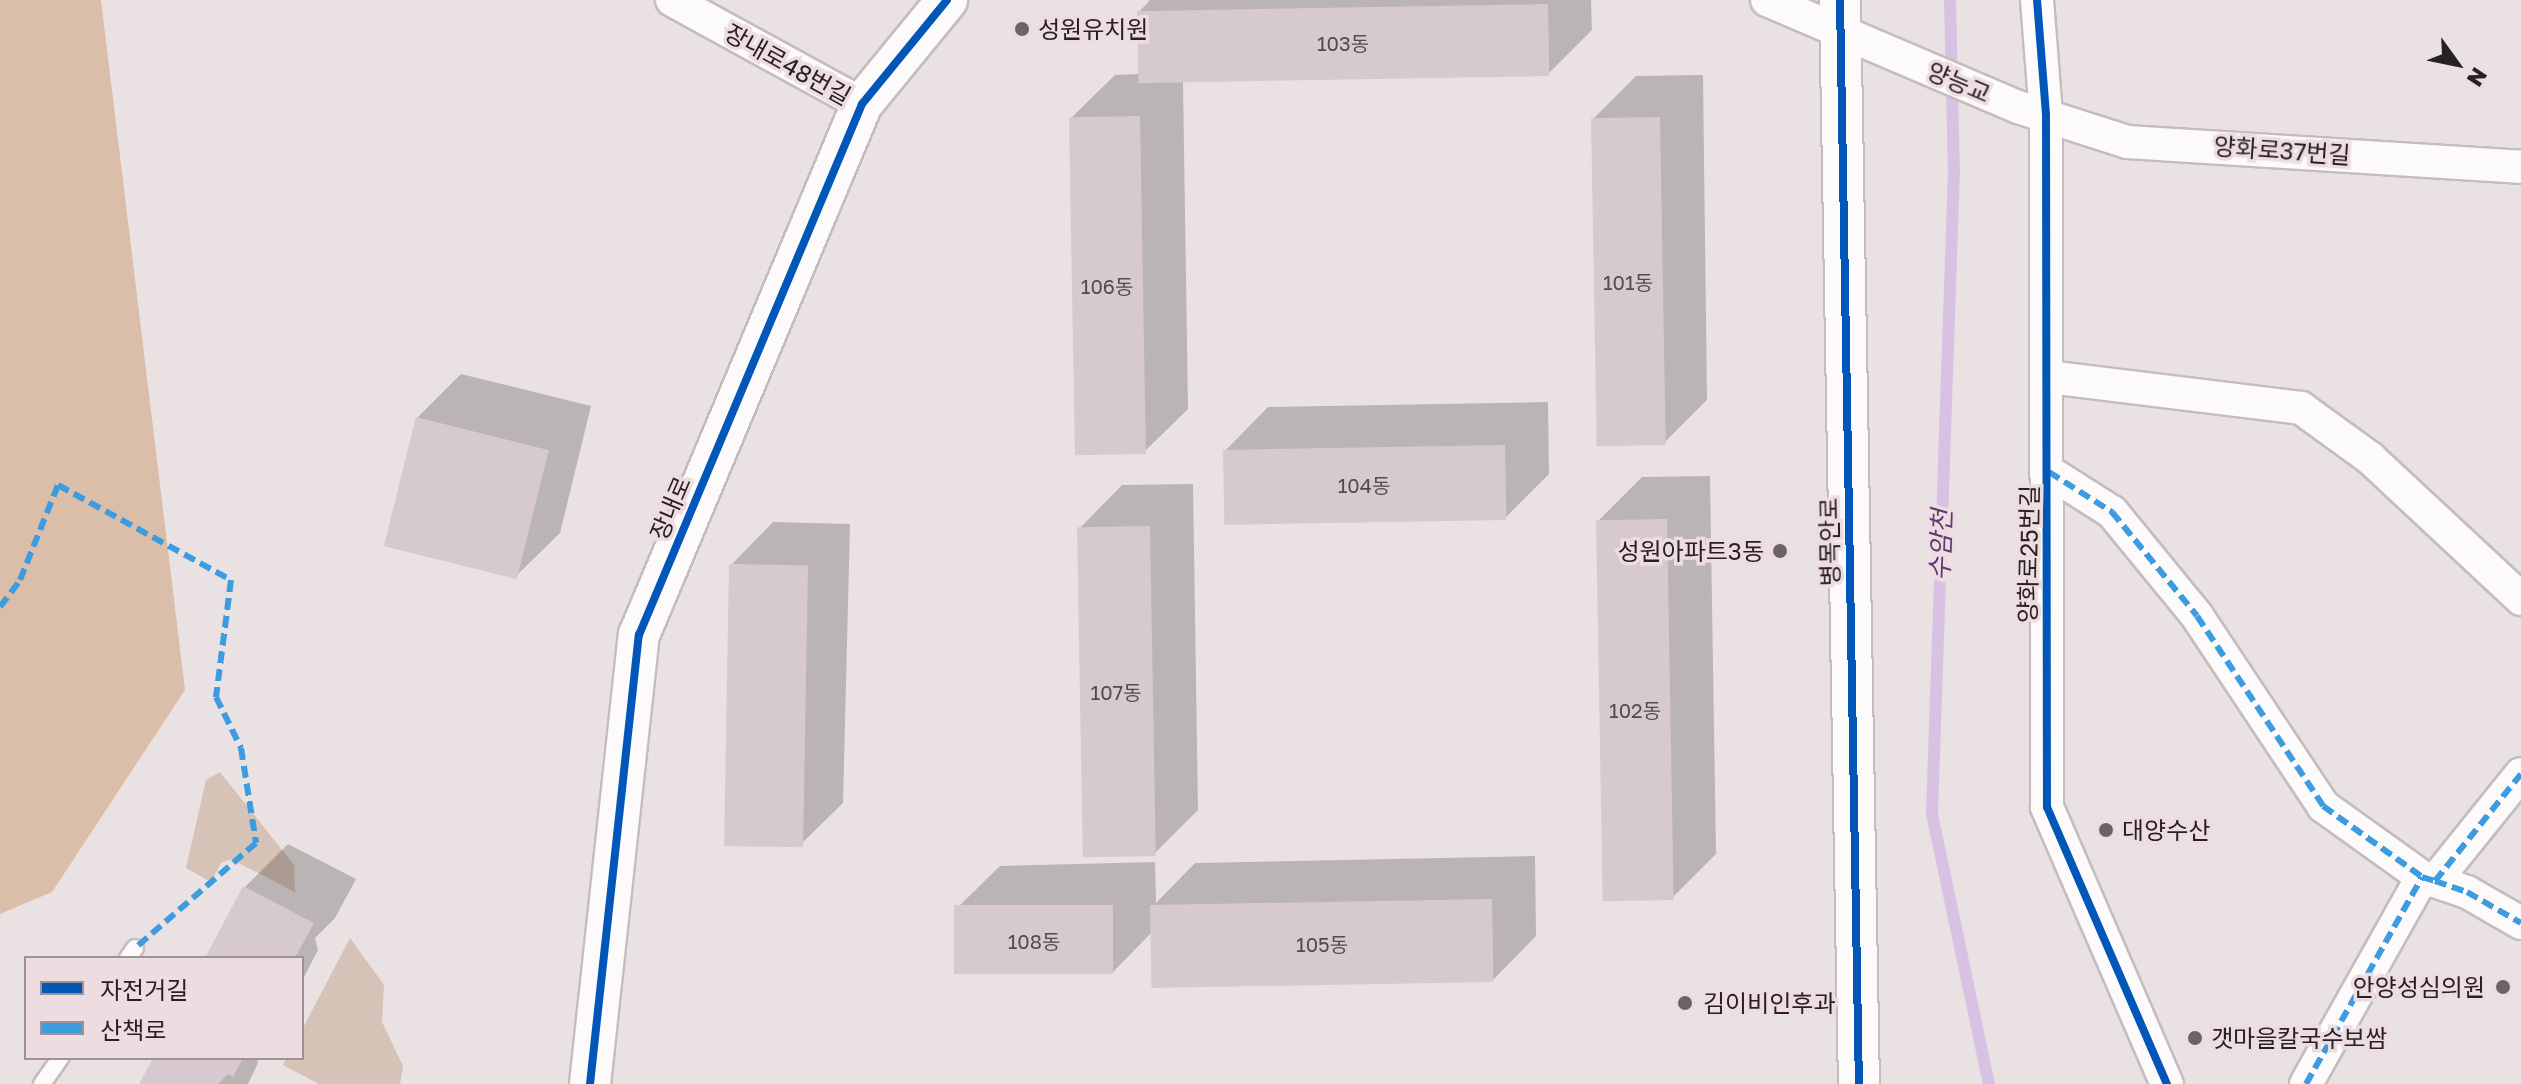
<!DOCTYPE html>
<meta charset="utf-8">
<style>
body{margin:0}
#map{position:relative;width:2521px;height:1084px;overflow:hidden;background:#eae1e3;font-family:"Golos Text","Noto Sans KR",sans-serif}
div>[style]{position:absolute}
.green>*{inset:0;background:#d6c2b6}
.forest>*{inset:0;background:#dabeaa}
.shadow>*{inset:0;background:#0003}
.stream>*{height:12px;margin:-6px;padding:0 6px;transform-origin:6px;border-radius:6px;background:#d8c2e4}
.building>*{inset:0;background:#d7c9d0;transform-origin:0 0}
.roads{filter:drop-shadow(2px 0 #c4bdbe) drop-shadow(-2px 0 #c4bdbe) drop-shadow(0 2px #c4bdbe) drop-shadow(0 -2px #c4bdbe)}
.service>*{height:16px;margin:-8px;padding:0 8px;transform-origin:8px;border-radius:8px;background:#fcfafb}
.minor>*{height:32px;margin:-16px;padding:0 16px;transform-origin:16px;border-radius:16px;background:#fcfafb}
.tertiary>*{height:40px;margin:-20px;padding:0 20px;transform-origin:20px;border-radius:20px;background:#fcfafb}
.quiet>*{height:6px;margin-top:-3px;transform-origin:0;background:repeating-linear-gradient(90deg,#3d9be0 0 12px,transparent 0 18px)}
.cycleway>*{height:8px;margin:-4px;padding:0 4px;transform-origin:4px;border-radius:4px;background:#0057b8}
.dots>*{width:22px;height:22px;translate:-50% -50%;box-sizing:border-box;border:4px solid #eedde0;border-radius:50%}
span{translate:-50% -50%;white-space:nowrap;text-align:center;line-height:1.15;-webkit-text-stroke:7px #eedde0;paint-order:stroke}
.number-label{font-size:20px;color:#534b4e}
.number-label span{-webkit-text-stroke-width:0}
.poi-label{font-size:24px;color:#272122}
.left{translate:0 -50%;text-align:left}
.right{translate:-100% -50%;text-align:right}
.street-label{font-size:24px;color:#272122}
.water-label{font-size:26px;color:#5f3b75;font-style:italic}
.legend{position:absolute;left:24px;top:956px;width:280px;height:104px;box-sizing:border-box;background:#eedde0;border:2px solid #9e9294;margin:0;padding:10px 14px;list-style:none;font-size:24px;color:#272122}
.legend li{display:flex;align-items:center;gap:16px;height:40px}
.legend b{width:40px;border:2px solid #9e9294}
.north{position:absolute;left:2417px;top:24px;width:80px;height:80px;-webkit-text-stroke:6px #eedde0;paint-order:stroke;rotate:123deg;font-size:22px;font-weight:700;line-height:32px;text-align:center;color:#272122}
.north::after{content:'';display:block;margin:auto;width:28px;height:36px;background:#272122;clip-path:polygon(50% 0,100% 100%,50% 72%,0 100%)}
</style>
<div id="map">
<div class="green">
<i style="clip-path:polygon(220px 772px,294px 865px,295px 892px,231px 859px,221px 863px,211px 882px,186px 868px,206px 780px)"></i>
<i style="clip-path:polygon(350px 938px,384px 985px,382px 1022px,403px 1066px,400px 1084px,319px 1084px,283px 1065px,287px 1058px,302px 1058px,302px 1030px)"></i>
</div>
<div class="forest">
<i style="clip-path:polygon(0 0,101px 0,185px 690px,52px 892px,0 914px)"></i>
</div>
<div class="shadow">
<i style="clip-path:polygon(1150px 0,1591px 0,1592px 30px,1548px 74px,1183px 81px,1188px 409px,1144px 452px,1071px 118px,1115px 75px,1139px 74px,1139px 12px)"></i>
<i style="clip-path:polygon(1703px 75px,1707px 400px,1664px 443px,1593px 119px,1636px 76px)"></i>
<i style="clip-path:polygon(461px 374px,591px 406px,560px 533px,516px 576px,417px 418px)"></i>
<i style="clip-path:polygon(1548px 402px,1549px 474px,1505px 518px,1225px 451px,1268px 407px)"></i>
<i style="clip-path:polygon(1710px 476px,1716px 854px,1672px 898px,1598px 521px,1642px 477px)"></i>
<i style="clip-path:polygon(1193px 484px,1198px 810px,1154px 854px,1079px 529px,1122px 485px)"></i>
<i style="clip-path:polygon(773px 522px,850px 524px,843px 803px,800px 845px,731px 565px)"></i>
<i style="clip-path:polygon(288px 844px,356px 879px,335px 918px,315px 938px,318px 950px,302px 981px,302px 958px,208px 958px,245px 887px)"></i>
<i style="clip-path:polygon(1535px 856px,1536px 936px,1493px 980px,1152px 932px,1113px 972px,956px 909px,1000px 866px,1155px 862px,1156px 903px,1195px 863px)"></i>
<i style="clip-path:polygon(155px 1058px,257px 1058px,258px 1063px,248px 1084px,141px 1084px)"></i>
</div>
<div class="stream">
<i style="left:1950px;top:0;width:170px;rotate:88.7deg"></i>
<i style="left:1954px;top:170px;width:644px;rotate:91.96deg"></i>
<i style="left:1932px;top:814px;width:276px;rotate:78.1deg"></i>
</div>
<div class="building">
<i style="left:1548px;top:4px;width:72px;height:411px;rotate:89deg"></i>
<i style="left:1140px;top:116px;width:338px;height:71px;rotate:89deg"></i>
<i style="left:1660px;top:117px;width:328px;height:69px;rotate:89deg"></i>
<i style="left:416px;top:417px;width:137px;height:133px;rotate:14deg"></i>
<i style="left:1505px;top:445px;width:75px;height:282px;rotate:89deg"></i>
<i style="left:1667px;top:519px;width:381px;height:71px;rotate:89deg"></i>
<i style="left:1150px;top:526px;width:330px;height:73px;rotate:89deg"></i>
<i style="left:729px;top:564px;width:79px;height:282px;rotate:1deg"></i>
<i style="clip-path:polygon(243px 886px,314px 923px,295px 958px,205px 958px)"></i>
<i style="left:1492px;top:899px;width:83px;height:342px;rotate:89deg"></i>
<i style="left:1113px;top:905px;width:69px;height:159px;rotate:90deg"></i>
<i style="clip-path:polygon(153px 1058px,243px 1058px,233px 1077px,228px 1074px,218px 1084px,139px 1084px)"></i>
</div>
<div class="roads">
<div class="service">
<i style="left:128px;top:958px;width:12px;rotate:-55deg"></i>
<i style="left:42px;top:1084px;width:32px;rotate:-55deg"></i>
</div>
<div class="minor">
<i style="left:672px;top:0;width:217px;rotate:28.7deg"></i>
<i style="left:1767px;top:0;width:273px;rotate:23.1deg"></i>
<i style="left:2018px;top:107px;width:114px;rotate:17.8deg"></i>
<i style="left:2127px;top:142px;width:395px;rotate:3.6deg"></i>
<i style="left:2037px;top:0;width:115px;rotate:85.5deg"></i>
<i style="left:2046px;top:115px;width:692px;rotate:89.92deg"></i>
<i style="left:2047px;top:807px;width:302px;rotate:66.6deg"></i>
<i style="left:2049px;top:377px;width:254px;rotate:7deg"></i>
<i style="left:2301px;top:408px;width:85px;rotate:35.9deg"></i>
<i style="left:2370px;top:458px;width:207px;rotate:43deg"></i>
<i style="left:2049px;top:472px;width:75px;rotate:32.4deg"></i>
<i style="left:2112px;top:512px;width:134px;rotate:50.7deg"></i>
<i style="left:2197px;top:616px;width:228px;rotate:56.4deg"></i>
<i style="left:2323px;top:806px;width:122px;rotate:35.6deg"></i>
<i style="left:2435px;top:881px;width:34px;rotate:19deg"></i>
<i style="left:2467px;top:892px;width:62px;rotate:29.9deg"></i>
<i style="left:2306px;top:1084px;width:237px;rotate:-60.7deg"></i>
<i style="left:2422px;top:877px;width:14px;rotate:17deg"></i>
<i style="left:2435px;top:881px;width:137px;rotate:-51.2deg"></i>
</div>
<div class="tertiary">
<i style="left:1840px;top:0;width:1084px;rotate:89deg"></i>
<i style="left:590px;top:1084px;width:452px;rotate:-83.8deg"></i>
<i style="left:639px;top:635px;width:576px;rotate:-67.22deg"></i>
<i style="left:862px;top:104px;width:134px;rotate:-50.7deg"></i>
</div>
</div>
<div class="quiet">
<i style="left:2049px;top:472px;width:75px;rotate:32.4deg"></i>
<i style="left:2112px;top:512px;width:134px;rotate:50.7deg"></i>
<i style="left:2197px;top:616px;width:228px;rotate:56.4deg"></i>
<i style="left:2323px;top:806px;width:122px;rotate:35.6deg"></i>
<i style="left:0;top:607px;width:34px;rotate:-53deg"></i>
<i style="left:20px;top:580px;width:102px;rotate:-68.2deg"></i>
<i style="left:58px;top:485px;width:197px;rotate:28.8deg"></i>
<i style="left:231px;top:580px;width:118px;rotate:97.3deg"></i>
<i style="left:216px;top:697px;width:57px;rotate:63.9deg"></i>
<i style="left:241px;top:748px;width:96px;rotate:81deg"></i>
<i style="left:256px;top:843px;width:160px;rotate:139deg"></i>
<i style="left:2435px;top:881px;width:34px;rotate:19deg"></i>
<i style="left:2467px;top:892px;width:62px;rotate:29.9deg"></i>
<i style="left:2306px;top:1084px;width:237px;rotate:-60.7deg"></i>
<i style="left:2422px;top:877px;width:14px;rotate:17deg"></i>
<i style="left:2435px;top:881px;width:137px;rotate:-51.2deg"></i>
</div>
<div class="cycleway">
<i style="left:1840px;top:0;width:1084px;rotate:89deg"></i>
<i style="left:2037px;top:0;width:115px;rotate:85.5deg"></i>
<i style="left:2046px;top:115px;width:692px;rotate:89.92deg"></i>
<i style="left:2047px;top:807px;width:302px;rotate:66.6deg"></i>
<i style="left:590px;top:1084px;width:452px;rotate:-83.8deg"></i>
<i style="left:639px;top:635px;width:576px;rotate:-67.22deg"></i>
<i style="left:862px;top:104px;width:134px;rotate:-50.7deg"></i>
</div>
<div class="dots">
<i style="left:1022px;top:29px;background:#6b6466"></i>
<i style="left:1780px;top:551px;background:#6b6466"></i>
<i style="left:2106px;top:830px;background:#6b6466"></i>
<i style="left:2503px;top:987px;background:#6b6466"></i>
<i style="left:1685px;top:1003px;background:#6b6466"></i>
<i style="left:2195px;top:1038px;background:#6b6466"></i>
</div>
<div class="number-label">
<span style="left:1343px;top:43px">103동</span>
<span style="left:1628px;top:282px">101동</span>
<span style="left:1107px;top:286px">106동</span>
<span style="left:1364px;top:485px">104동</span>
<span style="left:1116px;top:692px">107동</span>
<span style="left:1635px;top:710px">102동</span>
<span style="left:1034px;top:941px">108동</span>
<span style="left:1322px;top:944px">105동</span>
</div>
<div class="poi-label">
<span class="left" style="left:1038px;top:29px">성원유치원</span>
<span class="right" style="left:1764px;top:551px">성원아파트3동</span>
<span class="left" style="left:2122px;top:830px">대양수산</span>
<span class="right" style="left:2485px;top:987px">안양성심의원</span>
<span class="left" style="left:1703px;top:1003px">김이비인후과</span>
<span class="left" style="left:2211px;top:1038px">갯마을칼국수보쌈</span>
</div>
<div class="street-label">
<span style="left:788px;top:64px;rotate:29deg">장내로48번길</span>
<span style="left:1959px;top:82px;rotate:23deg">양능교</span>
<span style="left:2282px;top:150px;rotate:4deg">양화로37번길</span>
<span style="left:670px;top:508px;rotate:-67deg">장내로</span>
<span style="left:1829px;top:542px;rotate:-91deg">병목안로</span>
<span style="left:2028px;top:554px;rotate:-89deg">양화로25번길</span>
</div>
<div class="water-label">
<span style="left:1941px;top:545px;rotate:-88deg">수암천</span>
</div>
<ul class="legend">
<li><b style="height:10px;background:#0057b8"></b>자전거길</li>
<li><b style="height:10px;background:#3d9be0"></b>산책로</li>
</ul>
<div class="north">N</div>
</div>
